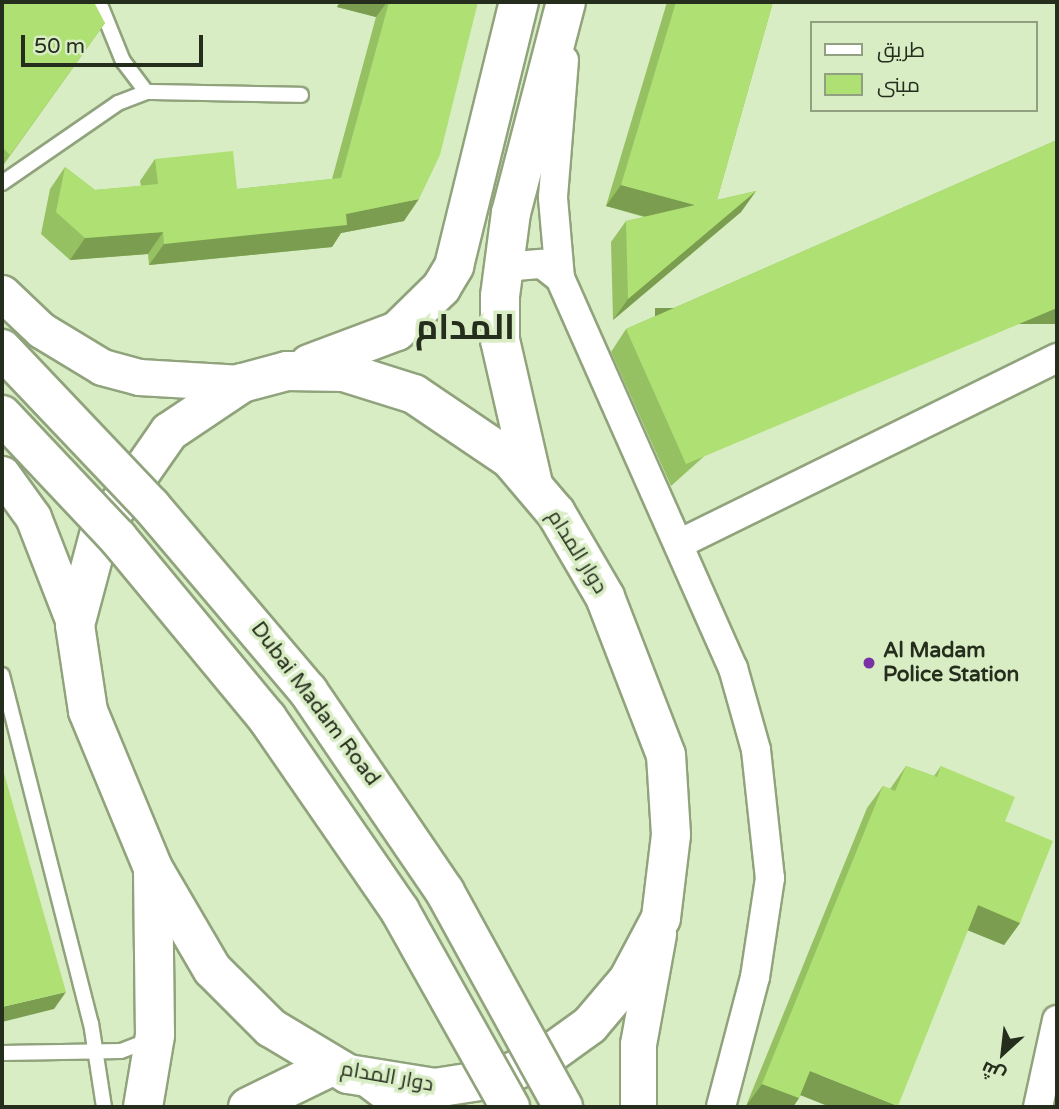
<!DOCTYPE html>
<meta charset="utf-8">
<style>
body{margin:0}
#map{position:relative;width:1059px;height:1109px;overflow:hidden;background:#d8edc4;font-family:"Varela Round",Cairo,sans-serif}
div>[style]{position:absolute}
.roads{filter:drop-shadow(2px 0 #90a37c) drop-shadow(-2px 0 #90a37c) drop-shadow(0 2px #90a37c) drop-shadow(0 -2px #90a37c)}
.service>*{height:14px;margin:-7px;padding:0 7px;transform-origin:7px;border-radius:7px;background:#fff}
.minor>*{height:28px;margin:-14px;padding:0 14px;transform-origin:14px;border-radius:14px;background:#fff}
.tertiary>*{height:35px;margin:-17.5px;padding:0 17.5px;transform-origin:17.5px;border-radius:17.5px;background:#fff}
.trunk>*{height:38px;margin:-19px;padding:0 19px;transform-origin:19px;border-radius:19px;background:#fff}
.bridges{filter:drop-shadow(2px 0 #90a37c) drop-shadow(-2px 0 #90a37c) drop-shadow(0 2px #90a37c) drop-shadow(0 -2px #90a37c)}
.trunk-bridge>*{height:38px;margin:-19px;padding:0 19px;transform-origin:19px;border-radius:19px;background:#fff}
.wall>*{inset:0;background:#96c163}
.shaded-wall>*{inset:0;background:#7a9d50;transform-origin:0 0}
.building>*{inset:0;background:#afe073}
.dots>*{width:19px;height:19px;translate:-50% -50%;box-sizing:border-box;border:4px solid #d8edc4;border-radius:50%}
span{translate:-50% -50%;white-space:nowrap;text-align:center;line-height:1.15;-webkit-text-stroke:7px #d8edc4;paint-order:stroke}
.street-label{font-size:21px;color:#252d1d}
.poi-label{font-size:21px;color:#252d1d;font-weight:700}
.left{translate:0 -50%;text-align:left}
.town-label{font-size:35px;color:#252d1d;font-weight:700}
.frame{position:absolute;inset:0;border:4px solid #252d1d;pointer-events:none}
.legend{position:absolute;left:810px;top:21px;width:228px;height:91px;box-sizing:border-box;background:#d8edc4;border:2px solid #90a081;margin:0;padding:9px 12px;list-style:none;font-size:21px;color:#252d1d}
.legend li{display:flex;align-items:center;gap:14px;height:35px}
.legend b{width:35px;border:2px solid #90a081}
.north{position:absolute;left:968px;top:1018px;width:70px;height:70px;-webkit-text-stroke:5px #d8edc4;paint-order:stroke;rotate:207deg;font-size:19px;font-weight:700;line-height:28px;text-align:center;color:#252d1d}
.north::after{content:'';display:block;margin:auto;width:24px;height:32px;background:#252d1d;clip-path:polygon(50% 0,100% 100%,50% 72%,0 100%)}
.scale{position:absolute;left:21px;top:35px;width:182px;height:32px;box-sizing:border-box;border:4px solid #252d1d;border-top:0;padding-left:9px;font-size:21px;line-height:24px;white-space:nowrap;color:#252d1d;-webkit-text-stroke:5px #d8edc4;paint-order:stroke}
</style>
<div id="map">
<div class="roads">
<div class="service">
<i style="left:99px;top:2px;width:64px;rotate:67.9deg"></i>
<i style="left:123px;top:61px;width:39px;rotate:53deg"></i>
<i style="left:2px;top:183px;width:141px;rotate:-34.6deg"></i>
<i style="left:118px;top:103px;width:30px;rotate:-21deg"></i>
<i style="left:146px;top:92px;width:155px;rotate:1.1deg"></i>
<i style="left:2px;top:675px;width:359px;rotate:75.7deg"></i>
<i style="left:91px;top:1023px;width:85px;rotate:81.2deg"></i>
<i style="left:2px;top:1053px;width:119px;rotate:-1deg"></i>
<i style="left:121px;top:1051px;width:30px;rotate:-21deg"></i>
</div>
<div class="minor">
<i style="left:564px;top:60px;width:138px;rotate:94.6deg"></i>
<i style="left:553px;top:198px;width:80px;rotate:85deg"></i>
<i style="left:560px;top:278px;width:427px;rotate:66.1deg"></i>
<i style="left:733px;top:668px;width:85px;rotate:74.3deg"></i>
<i style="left:756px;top:750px;width:129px;rotate:83.8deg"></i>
<i style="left:770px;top:878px;width:100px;rotate:98.6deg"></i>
<i style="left:755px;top:977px;width:134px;rotate:104.7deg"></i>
<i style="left:504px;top:267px;width:38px;rotate:-5deg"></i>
<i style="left:542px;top:264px;width:23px;rotate:38deg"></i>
<i style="left:681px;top:543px;width:419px;rotate:-26.2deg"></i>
<i style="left:1038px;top:1107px;width:89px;rotate:-77.7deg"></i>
</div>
<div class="tertiary">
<i style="left:2px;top:293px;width:54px;rotate:43.5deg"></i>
<i style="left:41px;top:330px;width:71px;rotate:31.2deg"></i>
<i style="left:102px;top:367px;width:38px;rotate:15deg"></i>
<i style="left:139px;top:377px;width:103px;rotate:3.3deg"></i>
<i style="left:2px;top:474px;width:53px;rotate:54.2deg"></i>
<i style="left:33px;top:517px;width:116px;rotate:68.7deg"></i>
<i style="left:364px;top:1076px;width:51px;rotate:37.1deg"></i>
<i style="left:638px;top:1107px;width:63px;rotate:-90deg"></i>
<i style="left:638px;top:1044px;width:112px;rotate:-79.7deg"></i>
</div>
<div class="trunk">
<i style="left:309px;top:364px;width:94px;rotate:-20.6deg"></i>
<i style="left:397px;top:331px;width:62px;rotate:-44.3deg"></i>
<i style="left:441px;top:288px;width:26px;rotate:-59deg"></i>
<i style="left:454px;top:266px;width:272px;rotate:-76.2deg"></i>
<i style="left:287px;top:371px;width:57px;rotate:1deg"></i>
<i style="left:344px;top:372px;width:73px;rotate:17.4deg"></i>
<i style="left:414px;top:394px;width:116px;rotate:34.1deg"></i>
<i style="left:510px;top:459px;width:71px;rotate:49.6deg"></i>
<i style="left:556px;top:513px;width:97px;rotate:59.7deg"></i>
<i style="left:605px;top:597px;width:169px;rotate:68.9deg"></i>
<i style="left:666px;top:755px;width:80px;rotate:86.4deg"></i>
<i style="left:671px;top:835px;width:84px;rotate:96.9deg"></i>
<i style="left:661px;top:918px;width:70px;rotate:118deg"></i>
<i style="left:628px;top:980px;width:59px;rotate:130.2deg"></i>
<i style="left:590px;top:1025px;width:53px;rotate:144.2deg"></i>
<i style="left:547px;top:1056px;width:53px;rotate:155.4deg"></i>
<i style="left:499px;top:1078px;width:65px;rotate:171.1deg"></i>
<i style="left:435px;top:1088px;width:88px;rotate:-170.9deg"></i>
<i style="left:348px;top:1074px;width:90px;rotate:-149.1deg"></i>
<i style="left:271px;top:1028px;width:83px;rotate:-135deg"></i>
<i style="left:212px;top:969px;width:117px;rotate:-120.3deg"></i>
<i style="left:153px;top:868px;width:170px;rotate:-112.5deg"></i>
<i style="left:88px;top:711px;width:87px;rotate:-98.6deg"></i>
<i style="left:75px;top:625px;width:97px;rotate:-75.1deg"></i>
<i style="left:100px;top:531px;width:121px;rotate:-55.1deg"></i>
<i style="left:169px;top:432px;width:88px;rotate:-33.9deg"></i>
<i style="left:242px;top:383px;width:47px;rotate:-14.9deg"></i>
<i style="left:533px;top:484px;width:148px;rotate:-102.9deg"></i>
<i style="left:500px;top:340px;width:44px;rotate:-90deg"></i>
<i style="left:500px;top:296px;width:84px;rotate:-82.5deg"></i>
<i style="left:511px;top:213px;width:218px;rotate:-75.4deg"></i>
<i style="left:143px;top:1107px;width:73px;rotate:-80.5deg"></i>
<i style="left:155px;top:1035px;width:161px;rotate:-90.7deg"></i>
<i style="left:248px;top:1107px;width:91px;rotate:-26deg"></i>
</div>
</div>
<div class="bridges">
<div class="trunk-bridge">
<i style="left:2px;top:349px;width:216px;rotate:46.5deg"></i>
<i style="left:151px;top:506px;width:243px;rotate:49.7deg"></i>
<i style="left:308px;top:691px;width:243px;rotate:55.7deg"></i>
<i style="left:445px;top:892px;width:245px;rotate:61.2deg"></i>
<i style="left:2px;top:415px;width:169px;rotate:46.7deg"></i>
<i style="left:118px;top:538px;width:234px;rotate:50.4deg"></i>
<i style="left:267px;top:718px;width:234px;rotate:55.4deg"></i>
<i style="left:400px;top:911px;width:225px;rotate:60.7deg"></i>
</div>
</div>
<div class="wall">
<i style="clip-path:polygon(2px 2px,105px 23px,2px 167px)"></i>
<i style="clip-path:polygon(339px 2px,478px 2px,404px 221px,341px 233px,332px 247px,149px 265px,148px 254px,70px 260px,41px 234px,50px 189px,65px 167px,95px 190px,141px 186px,140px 181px,155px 159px,237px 189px,332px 179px,376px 17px,337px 7px)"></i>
<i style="clip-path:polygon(667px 2px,773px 2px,717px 200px,756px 191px,741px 212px,613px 320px,611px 242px,626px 221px,644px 217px,606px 206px)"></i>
<i style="clip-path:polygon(1057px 140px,671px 486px,611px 352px,626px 329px)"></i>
<i style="clip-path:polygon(906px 766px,934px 776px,941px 766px,1005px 821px,1020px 923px,1004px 945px,968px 930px,801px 1095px,793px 1107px,750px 1107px,746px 1106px,867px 808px,883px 786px,890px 789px)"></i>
</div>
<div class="shaded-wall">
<i style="clip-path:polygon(341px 2px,387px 2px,376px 17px,337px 7px)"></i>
<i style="clip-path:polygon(621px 185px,695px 205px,680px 226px,606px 206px)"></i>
<i style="clip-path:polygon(756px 191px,741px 212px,613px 320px,628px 299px)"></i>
<i style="clip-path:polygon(419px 199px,404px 221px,341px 233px,332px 247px,149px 265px,164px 244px,346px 214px)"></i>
<i style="clip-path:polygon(163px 232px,148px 254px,70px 260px,85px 238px)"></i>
<i style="left:1057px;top:308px;width:16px;height:402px;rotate:90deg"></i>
<i style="clip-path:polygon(978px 905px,1020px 923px,1004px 945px,962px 928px)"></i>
<i style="clip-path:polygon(66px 992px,54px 1009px,2px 1022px,2px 1007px)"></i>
<i style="clip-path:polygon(810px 1071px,898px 1106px,897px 1107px,830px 1107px,795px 1093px)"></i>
<i style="clip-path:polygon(762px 1084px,799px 1098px,793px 1107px,750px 1107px,746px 1106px)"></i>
</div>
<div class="building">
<i style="clip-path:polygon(2px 2px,94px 2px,105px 23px,10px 155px,2px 147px)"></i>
<i style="clip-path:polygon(389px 2px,478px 2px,440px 155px,419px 199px,346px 214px,347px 225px,164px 244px,163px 232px,85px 238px,56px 212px,65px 167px,95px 190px,158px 184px,155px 159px,233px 151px,237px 189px,341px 178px)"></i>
<i style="clip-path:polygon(676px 2px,773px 2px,717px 200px,756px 191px,628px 299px,626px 221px,695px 205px,621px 185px)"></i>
<i style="clip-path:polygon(1057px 140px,1057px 308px,686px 464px,626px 329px)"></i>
<i style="clip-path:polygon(2px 766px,66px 992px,2px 1007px)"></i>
<i style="clip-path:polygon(906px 766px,937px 777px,941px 766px,1015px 797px,1005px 821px,1053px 841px,1020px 923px,978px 905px,898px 1106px,810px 1071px,799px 1098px,762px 1084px,883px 786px,895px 791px)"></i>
</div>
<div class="dots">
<i style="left:869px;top:663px;background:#7932a6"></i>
</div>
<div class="street-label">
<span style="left:577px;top:552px;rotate:58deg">دوار المدام</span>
<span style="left:315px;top:704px;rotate:53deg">Dubai Madam Road</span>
<span style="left:387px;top:1077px;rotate:10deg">دوار المدام</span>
</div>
<div class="poi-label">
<span class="left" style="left:883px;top:663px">Al Madam<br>Police Station</span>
</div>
<div class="town-label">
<span style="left:465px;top:328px">المدام</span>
</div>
<div class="frame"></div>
<ul class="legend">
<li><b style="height:9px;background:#fff"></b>طريق</li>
<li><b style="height:19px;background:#afe073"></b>مبنى</li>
</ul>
<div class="north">ش</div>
<div class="scale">50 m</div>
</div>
